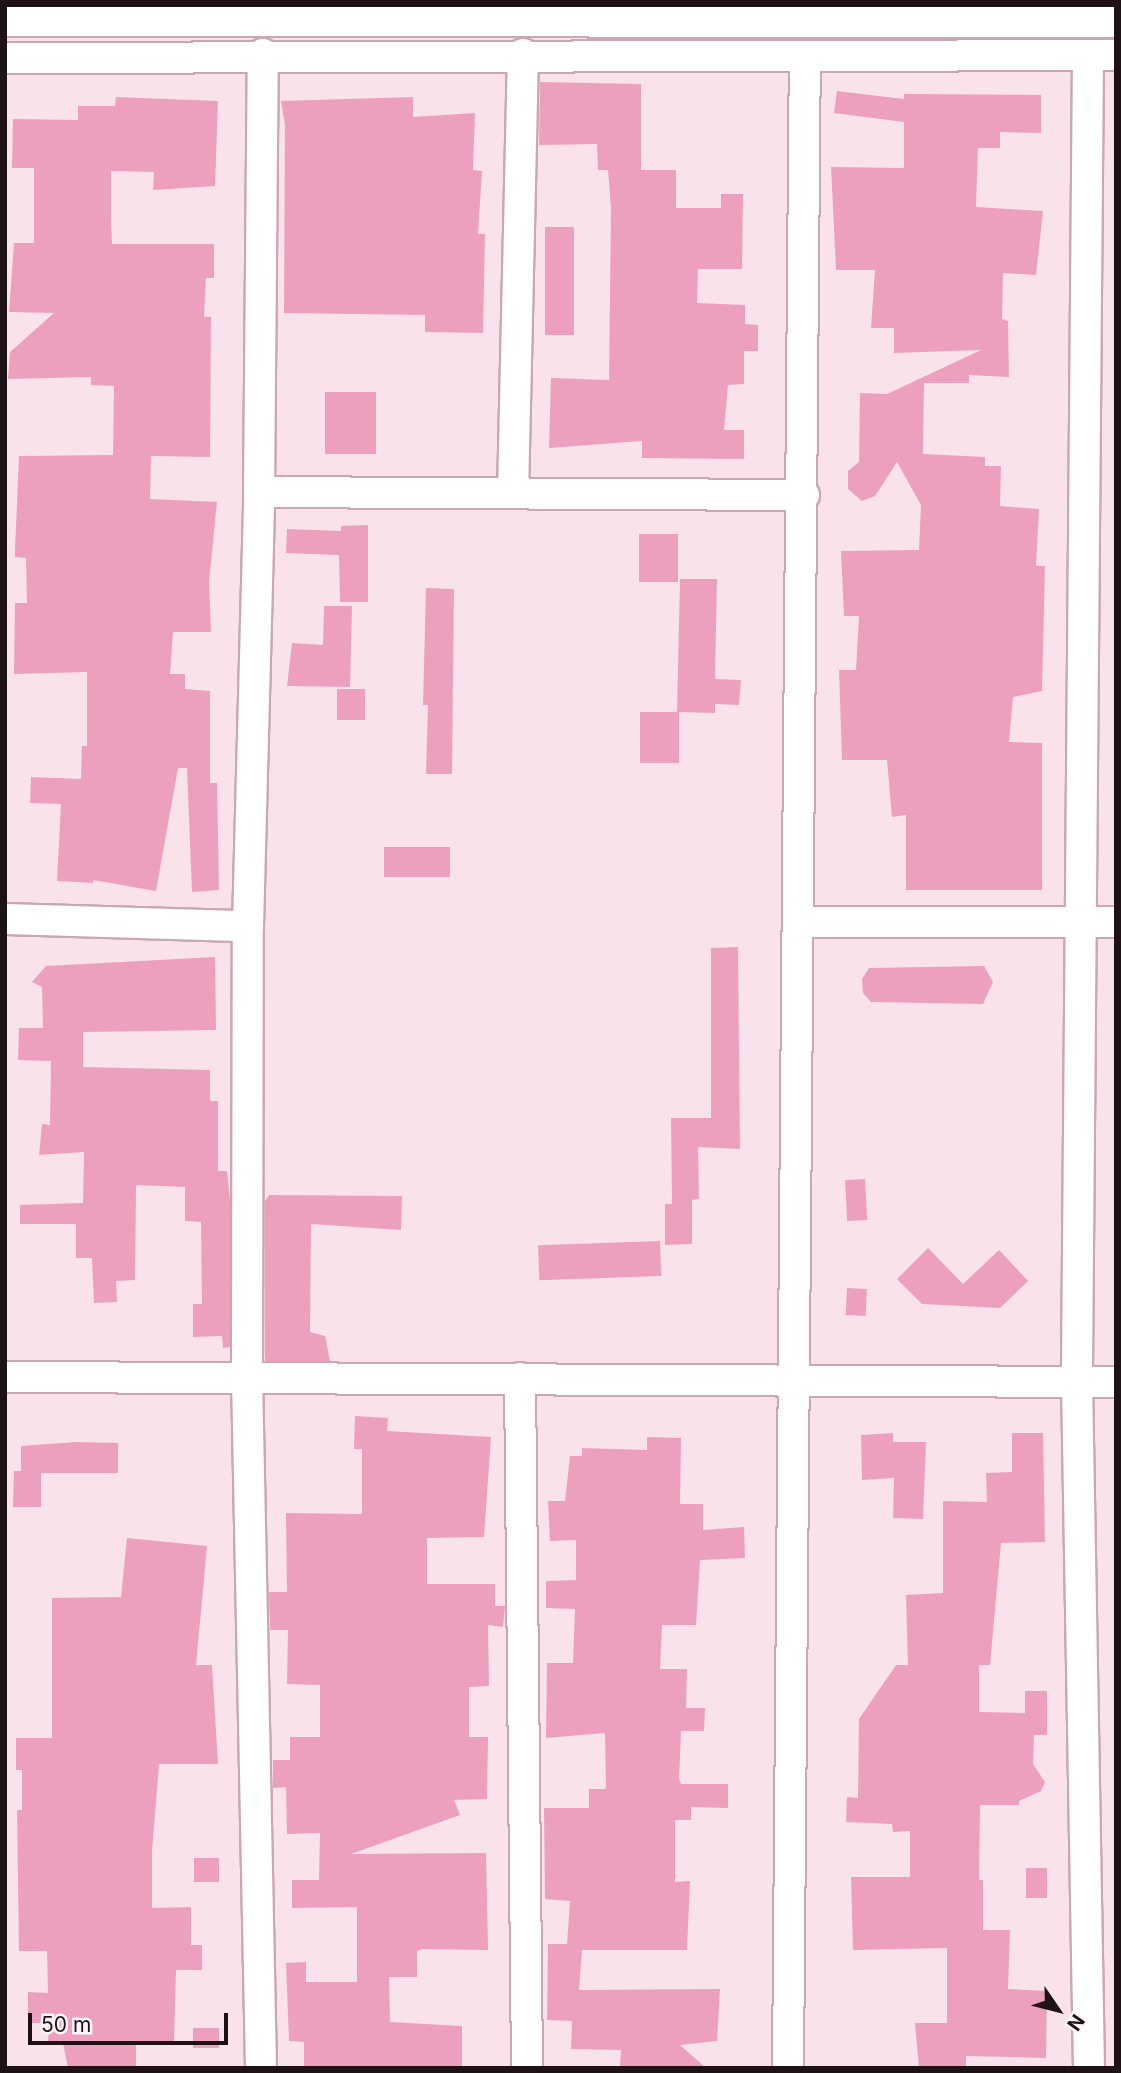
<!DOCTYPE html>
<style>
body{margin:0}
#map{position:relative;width:1121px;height:2073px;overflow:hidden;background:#fae2ea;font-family:Inter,sans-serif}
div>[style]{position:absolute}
.building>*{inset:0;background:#eda0bd;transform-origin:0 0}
.roads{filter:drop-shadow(2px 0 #cba6b3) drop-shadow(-2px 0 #cba6b3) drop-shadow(0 2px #cba6b3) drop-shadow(0 -2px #cba6b3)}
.minor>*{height:30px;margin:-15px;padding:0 15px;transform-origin:15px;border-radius:15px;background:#fff}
span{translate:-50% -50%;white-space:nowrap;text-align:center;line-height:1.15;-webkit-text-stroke:6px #fcf4f7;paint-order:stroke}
.frame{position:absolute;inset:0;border:7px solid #1f1216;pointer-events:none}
.north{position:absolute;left:1023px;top:1975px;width:70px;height:70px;-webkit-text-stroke:5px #fcf4f7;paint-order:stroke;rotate:125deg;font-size:19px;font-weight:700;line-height:28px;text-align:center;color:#1f1216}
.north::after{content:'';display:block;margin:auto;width:24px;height:32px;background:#1f1216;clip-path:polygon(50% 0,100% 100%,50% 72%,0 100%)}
.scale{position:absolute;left:28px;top:2013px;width:200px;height:32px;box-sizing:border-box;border:4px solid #1f1216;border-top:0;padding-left:9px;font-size:21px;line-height:24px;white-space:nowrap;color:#1f1216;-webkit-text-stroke:5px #fcf4f7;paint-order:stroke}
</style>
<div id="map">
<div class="building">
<i style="clip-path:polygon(540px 82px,641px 84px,641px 170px,676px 170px,676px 208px,721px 208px,721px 194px,743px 194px,742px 269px,698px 269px,697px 303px,745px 305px,745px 324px,758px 325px,758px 351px,744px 351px,744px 384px,728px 385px,724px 430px,744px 430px,744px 459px,642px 458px,642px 441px,549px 448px,551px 378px,609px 380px,611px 208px,608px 170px,598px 170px,597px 144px,539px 145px)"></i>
<i style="clip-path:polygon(837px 91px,904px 99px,904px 94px,1041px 95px,1041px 133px,1000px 132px,1000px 148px,978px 148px,976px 207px,1043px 211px,1036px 275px,1003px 273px,1002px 319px,1008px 321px,1009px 377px,969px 375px,969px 383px,924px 383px,923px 454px,985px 457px,985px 466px,1001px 466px,1000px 506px,1039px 509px,1036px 566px,1045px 566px,1042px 691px,1013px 697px,1009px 742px,1042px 743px,1042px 890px,906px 890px,906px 815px,892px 817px,887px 760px,842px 760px,839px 670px,856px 670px,859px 616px,844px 616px,841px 551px,919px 550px,921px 505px,897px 462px,875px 496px,862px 501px,848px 489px,848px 471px,859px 462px,860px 393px,887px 394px,981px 350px,894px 353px,894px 328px,871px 328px,875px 270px,836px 270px,831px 167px,904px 168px,904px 122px,834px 113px)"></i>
<i style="clip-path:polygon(116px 97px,218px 101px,215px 186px,153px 190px,154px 172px,111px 171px,111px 217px,112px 244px,214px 244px,214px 278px,206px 278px,204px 317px,211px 317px,210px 457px,151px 456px,150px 499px,217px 502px,209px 582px,211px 632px,173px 632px,170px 674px,185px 674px,185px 689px,210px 691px,210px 783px,217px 783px,219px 890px,192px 892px,187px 768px,178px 768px,156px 891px,93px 880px,93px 883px,57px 881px,61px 804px,30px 803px,31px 777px,81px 779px,82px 746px,87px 746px,87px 672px,14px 674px,15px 603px,27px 603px,26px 558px,15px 557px,15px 550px,19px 456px,113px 455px,114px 386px,91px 385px,91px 377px,8px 379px,10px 352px,54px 313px,9px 312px,14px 243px,34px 243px,34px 168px,12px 168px,13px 119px,78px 120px,78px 106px,115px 106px)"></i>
<i style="clip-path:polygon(413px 97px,413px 117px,475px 113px,473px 170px,482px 171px,478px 234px,485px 234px,483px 333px,425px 332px,425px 315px,284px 313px,285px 125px,281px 101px)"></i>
<i style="left:545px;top:227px;width:29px;height:108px"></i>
<i style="left:325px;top:392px;width:51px;height:62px"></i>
<i style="clip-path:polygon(368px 525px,368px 602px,340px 602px,339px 555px,286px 553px,287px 529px,341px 531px,341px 526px)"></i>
<i style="left:639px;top:534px;width:39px;height:48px"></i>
<i style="clip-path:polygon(680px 579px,717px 579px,715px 679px,741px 680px,739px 705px,715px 704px,715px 713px,677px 712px)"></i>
<i style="clip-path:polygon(426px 588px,454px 589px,452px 774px,426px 774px,428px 705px,423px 705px)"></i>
<i style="clip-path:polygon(324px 606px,352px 606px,350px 687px,287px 686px,292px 643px,323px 645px)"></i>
<i style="left:337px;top:689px;width:28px;height:31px"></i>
<i style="left:640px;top:712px;width:39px;height:51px"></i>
<i style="left:450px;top:847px;width:30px;height:66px;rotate:90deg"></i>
<i style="clip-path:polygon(738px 947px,740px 1149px,698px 1147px,699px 1199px,692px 1200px,692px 1244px,665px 1245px,665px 1204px,672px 1204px,671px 1118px,711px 1118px,711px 948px)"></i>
<i style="clip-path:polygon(215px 957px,216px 1030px,83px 1032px,83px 1067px,210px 1070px,210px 1101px,218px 1101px,218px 1171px,227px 1171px,230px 1200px,230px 1347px,223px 1348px,222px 1336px,193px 1337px,193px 1304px,202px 1304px,201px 1222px,185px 1221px,185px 1187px,136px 1185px,135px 1280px,116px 1281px,117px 1302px,94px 1303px,92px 1258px,76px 1258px,76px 1224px,20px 1224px,20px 1205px,83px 1203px,84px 1152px,39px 1155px,42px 1124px,50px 1125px,51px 1061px,18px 1060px,19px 1028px,43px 1028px,42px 987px,32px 982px,46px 966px)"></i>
<i style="clip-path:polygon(984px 966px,993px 982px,983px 1004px,871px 1002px,863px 993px,862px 979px,869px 968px)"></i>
<i style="left:865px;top:1179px;width:41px;height:20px;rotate:87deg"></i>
<i style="clip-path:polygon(269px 1195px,402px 1196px,401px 1230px,311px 1224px,310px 1332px,325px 1336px,330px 1361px,265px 1361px,265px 1201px)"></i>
<i style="left:660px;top:1241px;width:35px;height:122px;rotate:88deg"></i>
<i style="clip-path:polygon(928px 1248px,963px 1284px,999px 1250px,1028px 1281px,1000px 1308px,922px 1304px,897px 1279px)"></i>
<i style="left:847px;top:1288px;width:20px;height:27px;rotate:3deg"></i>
<i style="clip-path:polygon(355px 1416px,388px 1418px,387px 1431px,491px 1437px,484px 1537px,427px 1538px,427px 1584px,495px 1584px,495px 1606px,505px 1606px,503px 1627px,488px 1625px,489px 1686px,469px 1687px,469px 1737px,488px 1737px,487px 1799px,454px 1800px,460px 1815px,351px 1854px,486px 1853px,488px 1950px,422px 1949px,417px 1951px,417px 1977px,389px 1977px,390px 2022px,462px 2026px,462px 2068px,304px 2068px,304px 2042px,289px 2041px,286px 1963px,306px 1962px,306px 1982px,357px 1982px,357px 1907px,292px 1908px,292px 1880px,319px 1880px,320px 1833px,287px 1834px,286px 1787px,273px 1788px,273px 1760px,290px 1760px,290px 1737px,320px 1737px,320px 1685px,287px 1684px,288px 1630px,270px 1630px,269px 1592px,287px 1592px,286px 1513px,362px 1514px,362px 1449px,354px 1449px)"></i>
<i style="clip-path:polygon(893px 1433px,893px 1442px,926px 1442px,923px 1519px,893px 1518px,894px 1478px,862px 1480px,861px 1435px)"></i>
<i style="clip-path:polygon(1012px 1433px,1043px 1433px,1045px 1542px,1001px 1543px,990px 1665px,979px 1665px,979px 1712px,1025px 1713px,1025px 1691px,1047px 1691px,1047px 1735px,1034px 1735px,1033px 1764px,1045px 1782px,1041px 1791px,1019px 1801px,1019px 1805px,980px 1805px,979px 1880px,983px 1880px,983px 1930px,1010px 1930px,1008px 1989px,1047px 1991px,1046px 2058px,966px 2056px,966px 2068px,919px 2068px,915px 2023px,947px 2023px,947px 1948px,853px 1950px,851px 1877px,910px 1877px,910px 1831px,893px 1832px,892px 1824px,846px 1822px,847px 1797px,858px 1798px,859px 1719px,896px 1665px,908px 1665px,906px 1595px,943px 1593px,943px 1501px,987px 1502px,986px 1473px,1012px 1472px)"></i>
<i style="clip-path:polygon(647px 1437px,681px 1438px,680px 1504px,703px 1504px,703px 1530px,744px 1527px,745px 1558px,700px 1560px,696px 1625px,662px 1625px,660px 1669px,687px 1669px,686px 1708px,705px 1708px,704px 1731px,681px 1731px,679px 1779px,681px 1784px,728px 1784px,728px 1808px,691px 1807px,691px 1820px,675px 1820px,675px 1882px,690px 1881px,687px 1950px,582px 1950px,579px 1990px,720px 1989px,717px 2041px,680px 2045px,706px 2068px,620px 2068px,621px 2050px,571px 2049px,572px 2021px,547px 2020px,548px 1944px,567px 1944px,570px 1901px,545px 1899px,544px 1808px,589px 1808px,589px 1789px,606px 1789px,605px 1733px,546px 1738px,547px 1663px,573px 1663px,575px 1609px,546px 1608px,546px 1581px,576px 1580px,576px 1540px,550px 1541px,548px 1501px,565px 1501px,570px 1456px,582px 1456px,582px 1448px,647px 1450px)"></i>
<i style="clip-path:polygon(76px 1442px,118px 1443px,118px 1473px,41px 1473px,41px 1507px,13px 1507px,14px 1471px,21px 1471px,21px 1446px)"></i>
<i style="clip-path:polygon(127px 1538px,207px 1546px,196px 1665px,212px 1665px,218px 1764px,159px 1764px,152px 1851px,152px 1908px,191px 1907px,191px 1945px,202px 1945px,202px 1970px,176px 1970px,174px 2043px,136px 2042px,136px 2068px,68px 2068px,63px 2043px,48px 2043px,49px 2023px,28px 2023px,28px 1992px,48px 1993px,47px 1951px,19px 1951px,17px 1810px,22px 1810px,22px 1770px,16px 1770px,16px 1738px,52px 1738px,52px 1598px,121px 1597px)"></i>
<i style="left:194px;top:1858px;width:25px;height:24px"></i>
<i style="left:1026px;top:1868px;width:21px;height:30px"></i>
<i style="left:193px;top:2028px;width:26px;height:20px"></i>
</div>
<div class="roads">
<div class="minor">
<i style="left:5px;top:21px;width:1111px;rotate:0.05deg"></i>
<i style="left:1088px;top:56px;width:1325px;rotate:90.48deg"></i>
<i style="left:1077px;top:1381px;width:687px;rotate:89deg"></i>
<i style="left:5px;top:58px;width:1111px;rotate:-0.15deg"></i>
<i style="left:259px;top:492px;width:545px;rotate:0.32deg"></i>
<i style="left:513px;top:493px;width:439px;rotate:-88.7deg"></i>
<i style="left:5px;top:919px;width:243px;rotate:1.7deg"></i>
<i style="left:801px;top:922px;width:315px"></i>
<i style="left:5px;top:1377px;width:1111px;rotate:0.26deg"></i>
<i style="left:520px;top:1378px;width:690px;rotate:89.42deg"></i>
<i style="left:261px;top:2068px;width:691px;rotate:-91.16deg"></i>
<i style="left:247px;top:1377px;width:451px;rotate:-89.9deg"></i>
<i style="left:248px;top:926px;width:434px;rotate:-88.5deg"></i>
<i style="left:259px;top:492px;width:438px;rotate:-89.5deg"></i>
<i style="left:788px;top:2068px;width:2012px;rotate:-89.52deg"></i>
</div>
</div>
<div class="frame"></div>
<div class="north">N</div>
<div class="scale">50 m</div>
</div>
